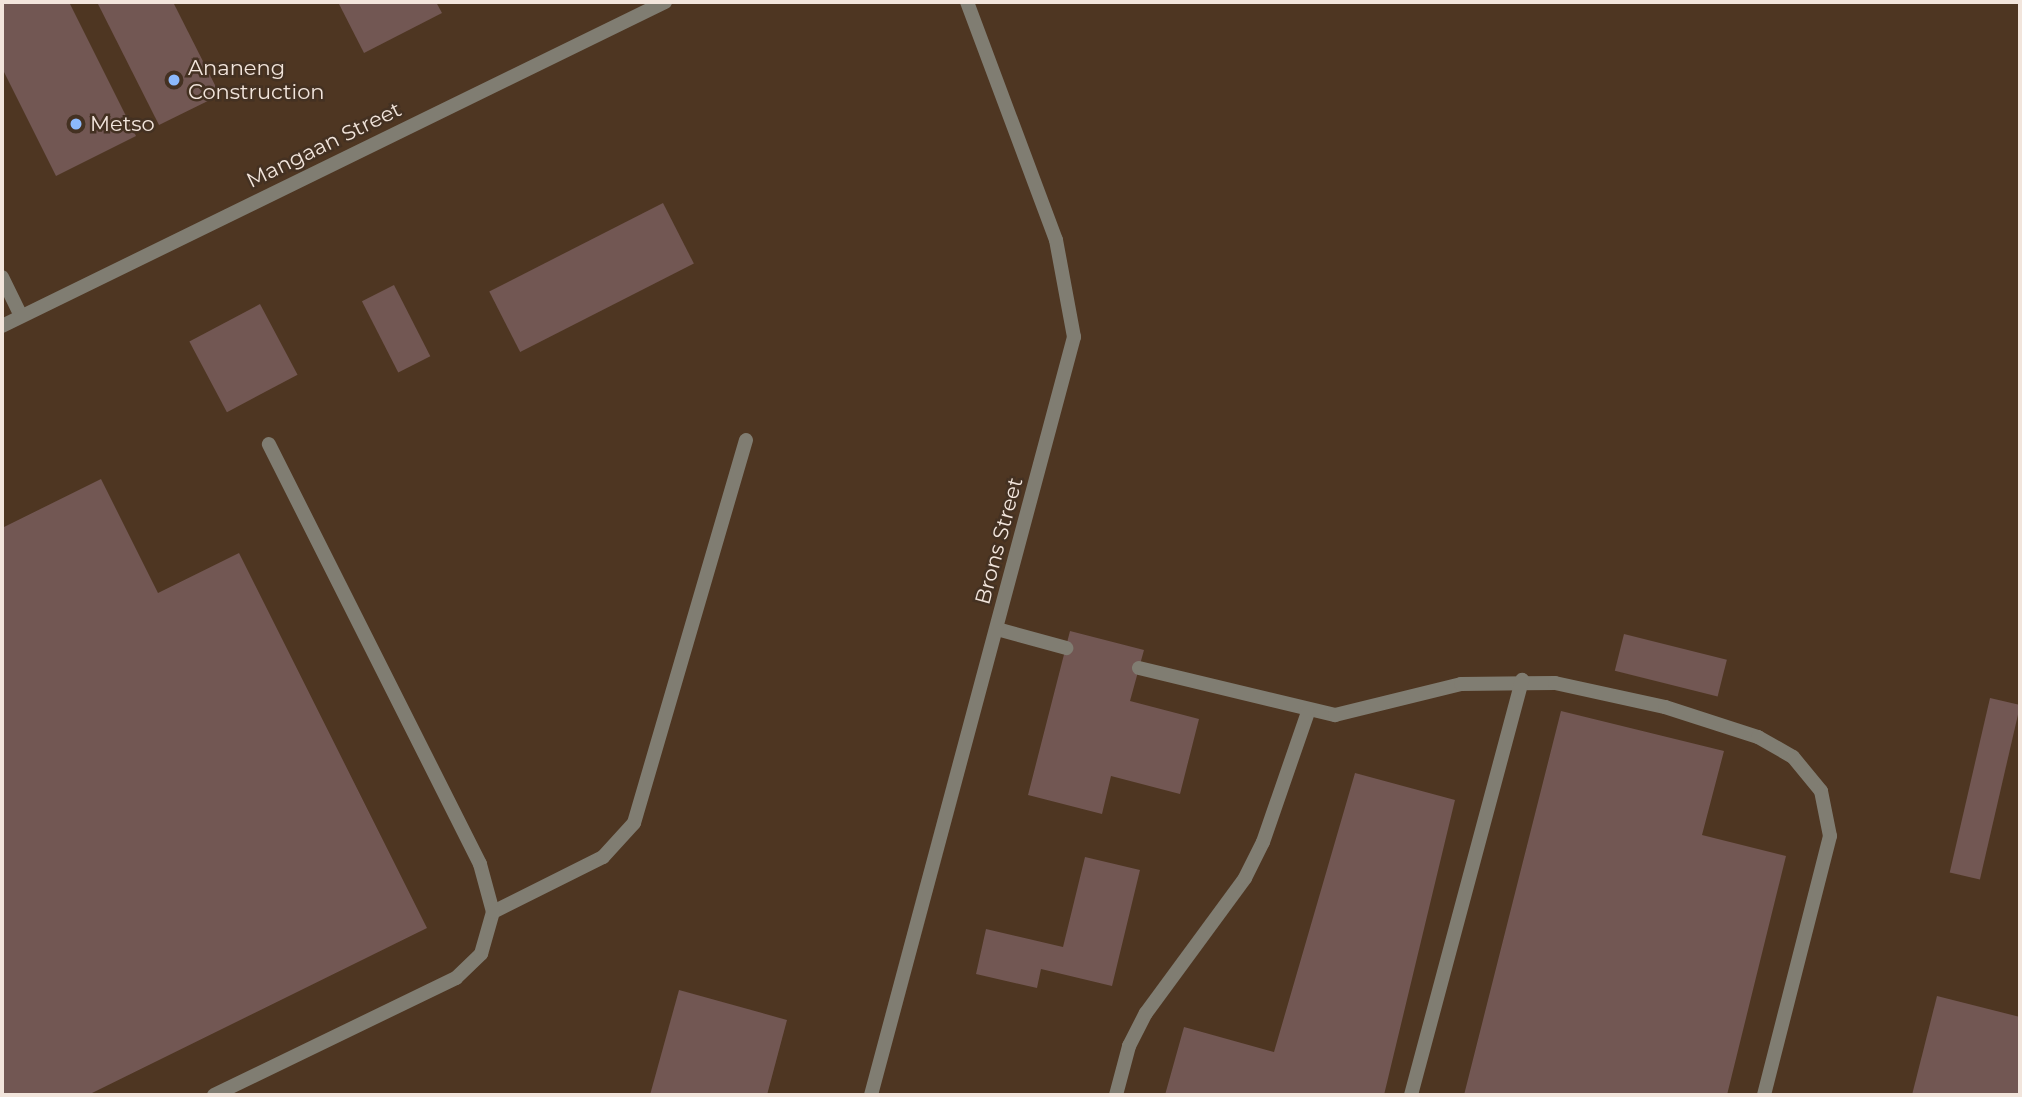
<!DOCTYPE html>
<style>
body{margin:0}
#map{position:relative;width:2022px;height:1097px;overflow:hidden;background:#443122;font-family:Montserrat,sans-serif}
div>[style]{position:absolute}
.built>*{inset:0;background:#4e3622;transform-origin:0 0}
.building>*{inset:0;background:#725753;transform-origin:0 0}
.service>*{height:14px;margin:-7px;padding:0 7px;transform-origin:7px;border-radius:7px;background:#807d72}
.minor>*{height:14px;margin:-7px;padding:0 7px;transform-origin:7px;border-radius:7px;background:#807d72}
.dots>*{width:19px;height:19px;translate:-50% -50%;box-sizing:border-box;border:4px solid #443122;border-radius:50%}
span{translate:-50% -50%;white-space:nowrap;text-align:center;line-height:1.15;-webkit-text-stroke:5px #443122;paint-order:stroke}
.poi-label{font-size:21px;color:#f2e5dc}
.left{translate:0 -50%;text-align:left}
.street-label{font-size:21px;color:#f2e5dc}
.frame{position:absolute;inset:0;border:4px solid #f2e5dc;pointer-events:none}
</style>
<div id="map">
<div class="built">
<i style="left:2px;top:2px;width:2018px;height:1093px"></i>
</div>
<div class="building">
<i style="clip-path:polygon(2px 2px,69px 2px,136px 136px,56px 176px,2px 68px)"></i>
<i style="clip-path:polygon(97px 2px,173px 2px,220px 95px,159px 125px)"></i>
<i style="clip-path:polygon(338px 2px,436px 2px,442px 13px,364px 53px)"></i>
<i style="left:663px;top:203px;width:68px;height:195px;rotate:63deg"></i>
<i style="left:394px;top:285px;width:80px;height:36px;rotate:63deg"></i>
<i style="left:260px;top:304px;width:80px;height:80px;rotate:62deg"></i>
<i style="clip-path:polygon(101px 479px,158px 593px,239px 553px,427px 928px,88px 1095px,2px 1095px,2px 528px)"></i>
<i style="clip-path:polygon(1070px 631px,1144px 650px,1130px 701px,1199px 719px,1180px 794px,1111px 776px,1102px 814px,1028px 795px)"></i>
<i style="left:1624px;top:634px;width:106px;height:38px;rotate:14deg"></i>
<i style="left:1990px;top:698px;width:31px;height:179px;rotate:13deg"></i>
<i style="clip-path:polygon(1561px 711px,1724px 751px,1702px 835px,1786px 856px,1727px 1095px,1464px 1095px)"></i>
<i style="clip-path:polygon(1355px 773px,1455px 800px,1384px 1095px,1165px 1095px,1184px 1027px,1274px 1052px)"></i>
<i style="clip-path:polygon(1085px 857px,1140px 870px,1112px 986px,1041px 969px,1037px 988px,976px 974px,986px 929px,1063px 947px)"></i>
<i style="clip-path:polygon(679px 990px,787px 1020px,767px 1095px,650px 1095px)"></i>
<i style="clip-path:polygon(1937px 996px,2020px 1017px,2020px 1095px,1912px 1095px)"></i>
</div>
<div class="service">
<i style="left:997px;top:629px;width:72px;rotate:15.4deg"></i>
<i style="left:1139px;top:668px;width:202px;rotate:13.5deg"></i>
<i style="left:1335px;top:715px;width:130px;rotate:-13.8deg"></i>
<i style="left:1461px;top:684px;width:94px;rotate:-0.6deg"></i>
<i style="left:1555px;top:683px;width:113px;rotate:12.3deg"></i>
<i style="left:1665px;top:707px;width:98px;rotate:17.9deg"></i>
<i style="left:1758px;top:737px;width:40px;rotate:29.7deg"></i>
<i style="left:1793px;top:757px;width:44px;rotate:50.5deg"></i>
<i style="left:1821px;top:791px;width:46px;rotate:78.7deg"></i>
<i style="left:1830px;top:836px;width:267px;rotate:104.3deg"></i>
<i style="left:493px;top:912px;width:123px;rotate:-26.6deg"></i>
<i style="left:603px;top:857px;width:46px;rotate:-47.6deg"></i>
<i style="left:634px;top:823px;width:399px;rotate:-73.7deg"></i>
<i style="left:214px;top:1095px;width:269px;rotate:-25.8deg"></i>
<i style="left:456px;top:978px;width:35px;rotate:-44deg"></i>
<i style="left:481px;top:954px;width:44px;rotate:-74.1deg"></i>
<i style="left:493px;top:912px;width:50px;rotate:-105.2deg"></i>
<i style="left:480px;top:864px;width:470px;rotate:-116.7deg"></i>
<i style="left:871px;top:1095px;width:785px;rotate:-75.01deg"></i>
<i style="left:1074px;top:337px;width:99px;rotate:-100.5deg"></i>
<i style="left:1056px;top:240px;width:254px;rotate:-110.5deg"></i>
<i style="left:1116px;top:1095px;width:51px;rotate:-75.1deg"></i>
<i style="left:1129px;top:1046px;width:37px;rotate:-63deg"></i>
<i style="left:1146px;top:1013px;width:167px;rotate:-53.7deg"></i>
<i style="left:1245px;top:878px;width:40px;rotate:-63.4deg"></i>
<i style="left:1263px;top:842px;width:138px;rotate:-70.9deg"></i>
<i style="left:1411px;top:1095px;width:430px;rotate:-75deg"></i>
</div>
<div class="minor">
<i style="left:2px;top:277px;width:43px;rotate:64deg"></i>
<i style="left:2px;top:326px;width:738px;rotate:-26.04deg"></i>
</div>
<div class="dots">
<i style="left:174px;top:80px;background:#8cb9fc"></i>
<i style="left:76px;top:124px;background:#8cb9fc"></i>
</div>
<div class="poi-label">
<span class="left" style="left:188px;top:80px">Ananeng<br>Construction</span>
<span class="left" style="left:90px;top:124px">Metso</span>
</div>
<div class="street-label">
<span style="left:324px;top:145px;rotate:-26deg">Mangaan Street</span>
<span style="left:999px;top:541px;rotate:-75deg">Brons Street</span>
</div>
<div class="frame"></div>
</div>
